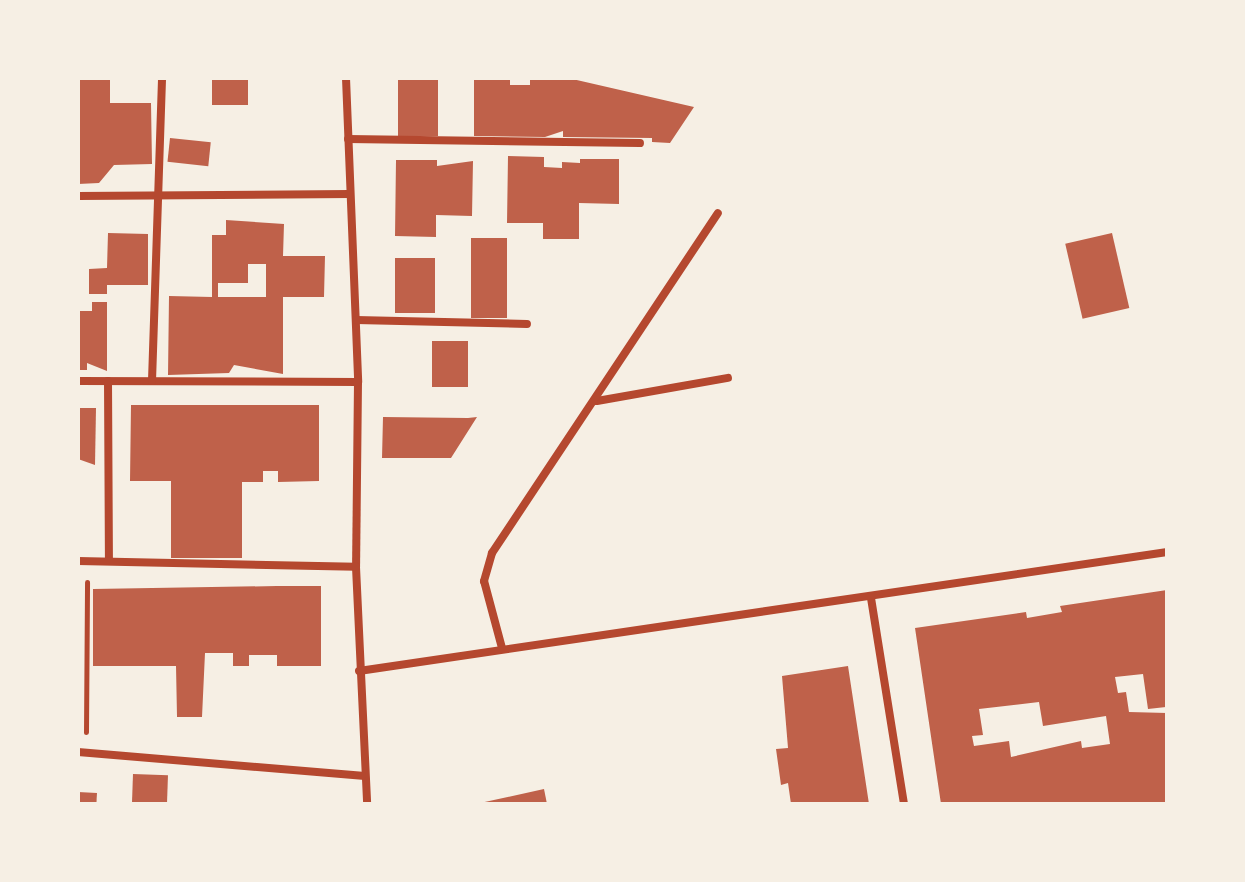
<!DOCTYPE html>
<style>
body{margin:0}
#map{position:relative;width:1245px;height:882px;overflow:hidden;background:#f6efe4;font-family:"Golos Text",sans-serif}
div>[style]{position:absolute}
.building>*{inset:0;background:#bf614a;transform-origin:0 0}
.path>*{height:5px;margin:-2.5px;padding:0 2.5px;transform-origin:2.5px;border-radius:2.5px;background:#b5482f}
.minor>*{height:8px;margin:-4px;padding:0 4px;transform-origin:4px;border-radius:4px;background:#b5482f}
span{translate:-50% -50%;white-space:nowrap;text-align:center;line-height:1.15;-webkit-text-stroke:8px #f6efe4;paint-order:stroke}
.frame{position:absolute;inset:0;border:80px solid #f6efe4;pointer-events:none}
</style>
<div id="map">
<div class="building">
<i style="clip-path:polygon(78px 78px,110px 78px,110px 103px,151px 103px,152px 164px,114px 165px,99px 183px,78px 184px)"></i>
<i style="left:212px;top:78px;width:36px;height:27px"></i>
<i style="left:398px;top:78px;width:40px;height:58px"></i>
<i style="clip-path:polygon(474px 78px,510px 78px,510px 85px,530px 85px,530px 78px,568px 78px,694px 107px,670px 143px,652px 142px,652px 138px,563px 137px,563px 131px,545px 137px,474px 136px)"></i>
<i style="left:170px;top:138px;width:41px;height:24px;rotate:6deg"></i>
<i style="clip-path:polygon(508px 156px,544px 157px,544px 167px,562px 168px,562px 162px,580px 163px,580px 159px,619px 159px,619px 204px,579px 203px,579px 239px,543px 239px,543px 223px,507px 223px)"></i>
<i style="clip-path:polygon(396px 160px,437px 160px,437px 166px,473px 161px,472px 216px,436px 215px,436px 237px,395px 236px)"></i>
<i style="clip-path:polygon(evenodd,226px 220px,284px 224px,283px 256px,325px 256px,324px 297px,283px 297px,283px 374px,234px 365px,229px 373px,168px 375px,169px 296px,212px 297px,212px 235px,226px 235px,226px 220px,248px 264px,266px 264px,266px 297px,218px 297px,218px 283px,248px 283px,248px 264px)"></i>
<i style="clip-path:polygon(108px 233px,148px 234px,148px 285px,107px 285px,107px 294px,89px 294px,89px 269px,107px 268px)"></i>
<i style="left:1112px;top:233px;width:77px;height:48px;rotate:77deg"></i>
<i style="left:471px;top:238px;width:36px;height:80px"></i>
<i style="left:395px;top:258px;width:40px;height:55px"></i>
<i style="clip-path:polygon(92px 302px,107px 302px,107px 371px,87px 363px,87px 370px,78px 370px,78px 311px,92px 311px)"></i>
<i style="left:432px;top:341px;width:36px;height:46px"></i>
<i style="clip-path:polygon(131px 405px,319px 405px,319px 481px,278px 482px,278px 471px,263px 471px,263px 482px,242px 482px,242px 558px,171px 558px,171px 481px,130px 481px)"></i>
<i style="clip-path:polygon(78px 408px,96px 408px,95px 465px,78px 459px)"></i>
<i style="clip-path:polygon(383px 417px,468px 418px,477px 417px,451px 458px,382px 458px)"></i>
<i style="clip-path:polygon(277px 586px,321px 586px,321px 666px,277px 666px,277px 655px,249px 655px,249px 666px,233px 666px,233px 653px,205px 653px,202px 717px,177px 717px,176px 666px,93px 666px,93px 589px)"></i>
<i style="clip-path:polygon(evenodd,1167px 590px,1166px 707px,1148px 709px,1143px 674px,1115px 677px,1118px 693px,1126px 692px,1129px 712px,1167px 713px,1167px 804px,941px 804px,915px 628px,1026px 612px,1027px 618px,1062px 612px,1060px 606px,1167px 590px,1039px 702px,1043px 726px,1106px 716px,1110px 744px,1082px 748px,1081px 741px,1011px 757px,1009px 741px,974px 746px,972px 736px,983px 735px,979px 709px,1039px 702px)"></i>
<i style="clip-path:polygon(848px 666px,869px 804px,791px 804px,788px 783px,781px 785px,776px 749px,788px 748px,782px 676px)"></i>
<i style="left:133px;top:774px;width:35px;height:30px;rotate:2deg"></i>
<i style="clip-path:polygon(544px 789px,547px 804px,480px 804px,480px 803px)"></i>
<i style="left:78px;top:792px;width:19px;height:12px;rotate:3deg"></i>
</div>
<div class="path">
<i style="left:86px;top:732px;width:150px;rotate:-89.6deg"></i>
</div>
<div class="minor">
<i style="left:346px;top:78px;width:304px;rotate:87.7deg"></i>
<i style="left:358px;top:382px;width:185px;rotate:90.6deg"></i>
<i style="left:356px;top:567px;width:237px;rotate:87.3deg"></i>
<i style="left:348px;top:139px;width:292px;rotate:0.8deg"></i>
<i style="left:78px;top:196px;width:272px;rotate:-0.4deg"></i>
<i style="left:356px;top:320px;width:171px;rotate:1.3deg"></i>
<i style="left:78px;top:381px;width:280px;rotate:0.2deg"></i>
<i style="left:108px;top:381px;width:180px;rotate:89.7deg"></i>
<i style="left:152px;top:381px;width:303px;rotate:-88.1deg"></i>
<i style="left:597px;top:401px;width:133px;rotate:-10deg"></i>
<i style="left:78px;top:561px;width:278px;rotate:1.2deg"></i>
<i style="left:871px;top:598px;width:209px;rotate:80.9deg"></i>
<i style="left:502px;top:648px;width:69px;rotate:-105deg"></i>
<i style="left:484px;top:581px;width:29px;rotate:-74deg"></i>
<i style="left:492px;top:553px;width:408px;rotate:-56.4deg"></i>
<i style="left:359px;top:671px;width:817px;rotate:-8.38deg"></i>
<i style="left:78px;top:752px;width:285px;rotate:4.8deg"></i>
</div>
<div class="frame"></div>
</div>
